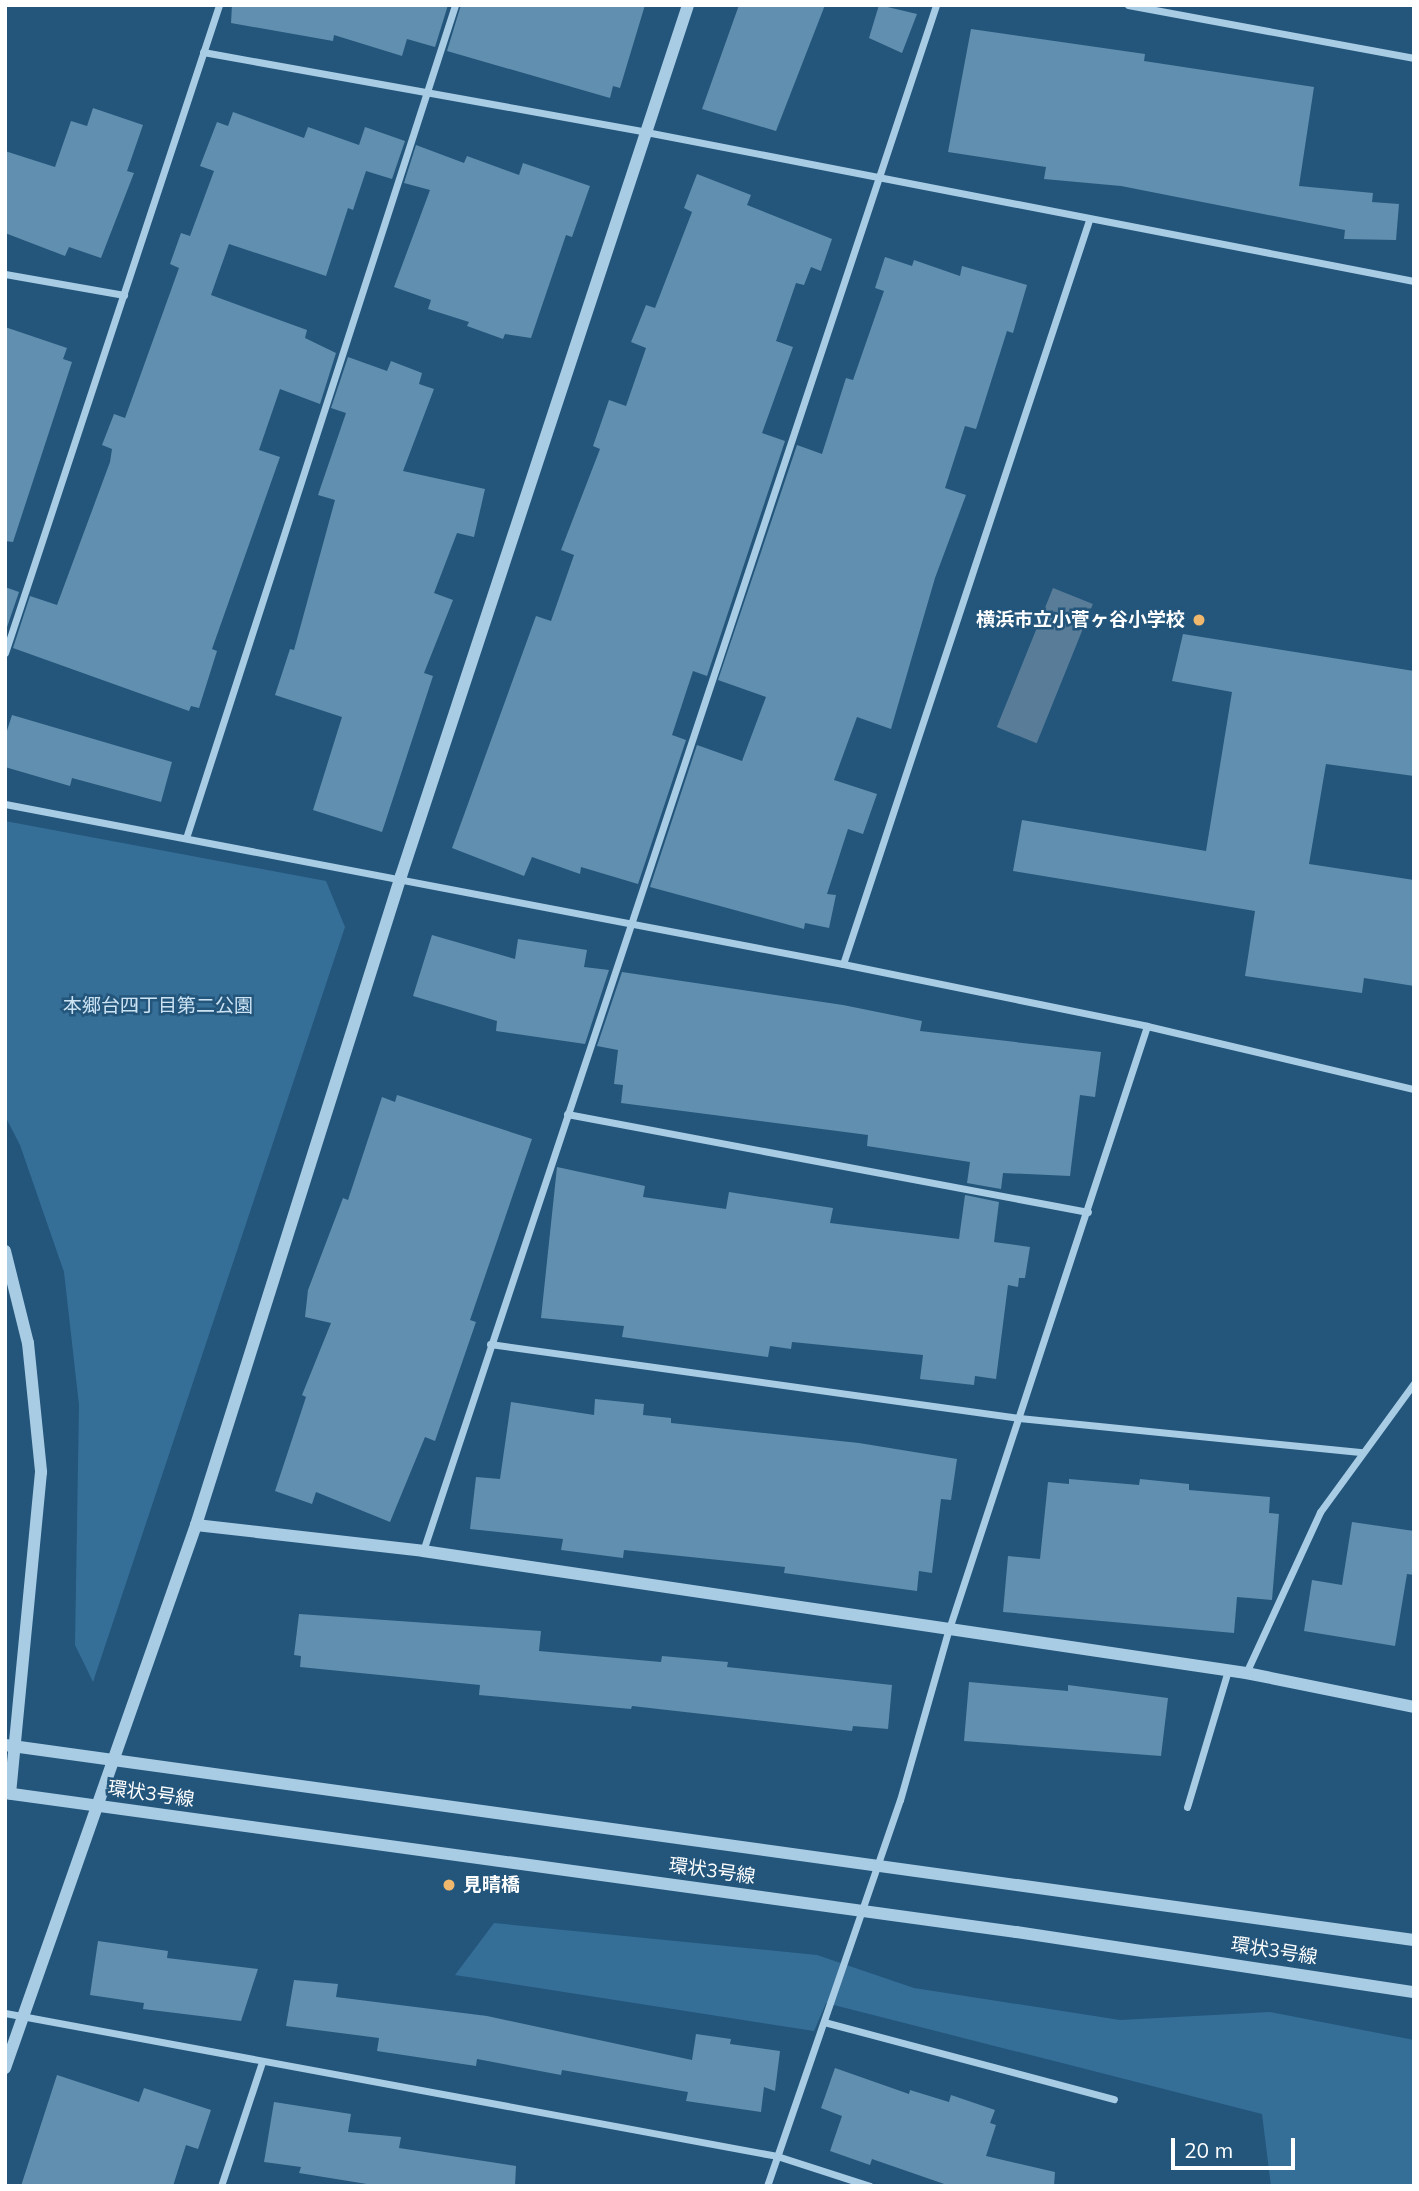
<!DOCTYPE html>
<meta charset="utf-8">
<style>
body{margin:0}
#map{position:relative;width:1419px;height:2191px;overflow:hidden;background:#24567c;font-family:Mulish,"Noto Sans JP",sans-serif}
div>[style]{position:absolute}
.green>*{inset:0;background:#356f98}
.water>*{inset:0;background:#597d98;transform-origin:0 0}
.building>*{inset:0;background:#618faf}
.minor>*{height:7px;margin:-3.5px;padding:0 3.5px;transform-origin:3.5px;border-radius:3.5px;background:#a9cce5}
.tertiary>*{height:12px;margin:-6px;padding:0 6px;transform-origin:6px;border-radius:6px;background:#a9cce5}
.dots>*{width:19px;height:19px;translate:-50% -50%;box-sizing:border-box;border:4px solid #24567c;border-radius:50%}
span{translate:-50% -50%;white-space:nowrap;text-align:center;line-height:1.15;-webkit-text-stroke:5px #24567c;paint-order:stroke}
.poi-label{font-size:19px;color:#fff;font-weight:700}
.right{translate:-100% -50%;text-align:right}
.left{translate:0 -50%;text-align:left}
.park-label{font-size:19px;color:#cce3f4}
.street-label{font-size:19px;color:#fff}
.frame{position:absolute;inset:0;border:7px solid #fff;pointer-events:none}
.scale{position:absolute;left:1171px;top:2138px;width:124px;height:32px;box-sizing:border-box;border:4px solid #fff;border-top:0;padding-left:9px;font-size:21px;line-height:24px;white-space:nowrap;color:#fff;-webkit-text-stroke:5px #24567c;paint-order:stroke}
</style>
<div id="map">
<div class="green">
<i style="clip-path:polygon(5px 821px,326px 881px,345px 927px,93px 1682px,75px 1645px,79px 1405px,64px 1272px,20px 1145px,5px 1116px)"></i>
<i style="clip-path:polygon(494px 1923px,817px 1955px,914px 1988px,1120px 2020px,1270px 2012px,1414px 2040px,1414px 2186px,1271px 2186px,1262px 2114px,826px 2003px,814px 2031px,455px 1975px)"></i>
</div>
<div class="water">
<i style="left:1053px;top:588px;width:43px;height:150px;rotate:22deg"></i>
</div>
<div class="building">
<i style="clip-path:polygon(232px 5px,448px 5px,435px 47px,407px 39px,402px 56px,334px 35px,333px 41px,231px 23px)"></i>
<i style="clip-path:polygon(461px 5px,645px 5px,620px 88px,613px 86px,610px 98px,447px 51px)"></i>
<i style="clip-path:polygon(739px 5px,825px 5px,776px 131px,702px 109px)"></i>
<i style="clip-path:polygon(879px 5px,917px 14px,902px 53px,869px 38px)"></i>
<i style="clip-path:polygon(971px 29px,1145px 54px,1144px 61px,1314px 87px,1299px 186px,1373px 193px,1372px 202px,1399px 204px,1396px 240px,1344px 239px,1345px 230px,1121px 186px,1044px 179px,1046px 167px,948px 152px)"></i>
<i style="clip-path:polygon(93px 108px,143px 125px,127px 171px,134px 173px,101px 258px,69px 247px,65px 256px,5px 233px,5px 151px,55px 167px,71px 121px,87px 126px)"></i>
<i style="clip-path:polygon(233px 112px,304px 138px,308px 127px,359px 145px,365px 127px,405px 141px,392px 179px,366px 171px,353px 210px,348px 208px,326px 276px,229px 244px,211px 295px,307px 330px,305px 338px,336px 353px,320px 404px,280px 389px,259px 450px,280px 457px,212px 649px,217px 651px,199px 708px,191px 706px,189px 711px,13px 648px,30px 596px,57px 605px,110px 462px,112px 449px,102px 445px,114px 414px,125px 418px,179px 268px,170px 264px,181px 233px,190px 236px,214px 171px,200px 166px,217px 122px,228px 126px)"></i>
<i style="clip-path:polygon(416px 145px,464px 163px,467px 156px,519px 175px,523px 163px,590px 186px,572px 237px,566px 235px,531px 338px,505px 334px,503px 339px,467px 326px,469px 322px,428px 309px,431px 300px,394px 287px,430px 190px,404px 183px)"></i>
<i style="clip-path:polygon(697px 174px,751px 195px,747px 205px,832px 239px,821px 271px,811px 267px,804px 285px,796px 283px,776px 341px,793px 347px,762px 433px,785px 441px,707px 676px,693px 671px,672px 735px,686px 740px,638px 884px,581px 867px,580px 874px,532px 857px,524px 876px,452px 848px,536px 616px,551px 621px,574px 555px,561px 550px,600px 449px,593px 446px,609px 400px,626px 406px,646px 348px,631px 342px,646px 305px,655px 308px,692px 212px,684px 208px)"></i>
<i style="clip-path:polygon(885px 257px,912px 266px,914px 260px,960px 276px,962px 266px,1027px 285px,1013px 333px,1007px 331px,976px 429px,965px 426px,945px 488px,966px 495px,935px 578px,891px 729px,857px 717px,834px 780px,877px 794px,863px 834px,848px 829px,827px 894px,836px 895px,829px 928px,805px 923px,804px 929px,650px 887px,697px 745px,742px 761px,766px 697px,718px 680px,797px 445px,822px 454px,846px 378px,853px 380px,884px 291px,875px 288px)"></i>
<i style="clip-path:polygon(5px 327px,67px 348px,63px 359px,72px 362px,13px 542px,5px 541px)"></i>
<i style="clip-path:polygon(348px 357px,387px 371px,391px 361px,422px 373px,419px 384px,434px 389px,403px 471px,485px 489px,474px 537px,457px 533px,434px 593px,453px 600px,424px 673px,433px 676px,382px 832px,313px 810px,342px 717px,275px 695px,290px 649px,294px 650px,335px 500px,318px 495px,346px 413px,331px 408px)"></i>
<i style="clip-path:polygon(5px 587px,19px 592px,5px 633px)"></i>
<i style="clip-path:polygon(1183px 634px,1414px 671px,1414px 776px,1326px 764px,1309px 864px,1414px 880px,1414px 986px,1364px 978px,1362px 993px,1245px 976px,1255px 911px,1013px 871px,1022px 820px,1206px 851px,1232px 692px,1172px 681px)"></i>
<i style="clip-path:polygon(12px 715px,172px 762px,161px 802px,72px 778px,70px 786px,5px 767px,5px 737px)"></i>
<i style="clip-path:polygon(432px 935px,515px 959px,518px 939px,587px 950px,584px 967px,609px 970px,585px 1044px,496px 1031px,497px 1021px,413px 996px)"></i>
<i style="clip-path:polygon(622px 972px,843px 1005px,922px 1021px,920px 1031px,1101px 1052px,1095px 1097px,1080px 1095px,1070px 1176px,1003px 1173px,1001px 1189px,967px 1183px,970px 1162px,867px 1146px,868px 1135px,621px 1103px,623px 1085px,614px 1084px,618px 1050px,597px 1046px)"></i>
<i style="clip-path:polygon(397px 1095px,532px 1139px,470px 1320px,476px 1322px,435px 1441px,425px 1437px,390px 1522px,316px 1492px,312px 1504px,275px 1491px,306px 1397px,302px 1395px,331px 1323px,305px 1317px,308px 1290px,343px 1198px,348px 1200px,382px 1097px,395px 1102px)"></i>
<i style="clip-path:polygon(557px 1167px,645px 1186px,643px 1197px,726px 1209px,729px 1192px,833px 1208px,830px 1223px,959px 1239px,965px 1195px,999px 1202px,994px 1242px,1030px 1247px,1025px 1278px,1019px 1278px,1018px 1287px,1008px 1285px,996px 1379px,975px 1376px,974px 1385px,920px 1379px,923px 1355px,792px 1342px,791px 1349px,770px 1346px,768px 1357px,622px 1337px,624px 1326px,541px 1318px)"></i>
<i style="clip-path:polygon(595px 1399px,644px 1404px,643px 1415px,671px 1418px,671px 1423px,859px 1443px,957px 1459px,951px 1500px,941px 1499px,932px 1573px,919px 1571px,917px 1591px,784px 1573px,785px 1567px,624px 1550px,623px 1558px,561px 1550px,563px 1539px,470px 1529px,476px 1477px,500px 1479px,511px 1402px,594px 1415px)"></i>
<i style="clip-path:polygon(1069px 1479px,1139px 1485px,1140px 1479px,1189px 1484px,1189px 1490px,1270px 1497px,1269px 1513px,1279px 1514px,1272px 1600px,1237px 1597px,1234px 1633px,1003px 1612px,1008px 1556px,1040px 1559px,1048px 1482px,1069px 1484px)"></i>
<i style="clip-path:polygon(1352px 1522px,1414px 1531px,1414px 1575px,1407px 1574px,1395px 1646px,1304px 1631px,1312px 1580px,1342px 1585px)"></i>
<i style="clip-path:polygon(299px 1614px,541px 1631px,539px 1651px,661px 1662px,662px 1656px,728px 1662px,727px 1667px,892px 1685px,888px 1729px,853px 1726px,852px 1731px,632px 1706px,631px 1709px,479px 1695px,480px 1685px,300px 1667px,301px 1656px,294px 1655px)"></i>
<i style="clip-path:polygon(969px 1682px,1068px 1691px,1068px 1685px,1168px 1698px,1161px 1756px,964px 1741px)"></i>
<i style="clip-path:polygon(98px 1941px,168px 1951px,167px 1958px,258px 1969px,241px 2021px,143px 2009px,144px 2003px,90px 1995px)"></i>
<i style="clip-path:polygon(294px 1980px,338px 1984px,336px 1997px,487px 2016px,692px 2060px,696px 2034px,731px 2039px,730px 2044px,780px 2051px,775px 2091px,764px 2087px,761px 2112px,686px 2101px,688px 2092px,562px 2070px,561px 2075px,477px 2059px,476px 2066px,377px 2051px,379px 2038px,286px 2026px)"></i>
<i style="clip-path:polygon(835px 2068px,909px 2094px,910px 2090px,949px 2102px,951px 2095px,995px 2110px,990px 2123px,996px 2125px,986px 2156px,1055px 2172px,1054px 2186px,950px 2186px,872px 2159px,870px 2165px,830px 2151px,842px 2116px,821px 2108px)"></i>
<i style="clip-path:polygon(57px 2075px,139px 2102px,144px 2088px,211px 2110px,198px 2149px,186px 2145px,173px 2186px,21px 2186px)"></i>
<i style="clip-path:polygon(274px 2102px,351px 2114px,348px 2132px,401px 2137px,399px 2148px,516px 2166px,515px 2186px,379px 2186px,299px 2173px,301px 2167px,264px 2162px)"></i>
</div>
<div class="minor">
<i style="left:1128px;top:5px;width:291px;rotate:10.5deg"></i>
<i style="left:203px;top:52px;width:450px;rotate:10.2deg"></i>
<i style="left:646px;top:132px;width:782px;rotate:10.98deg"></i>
<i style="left:5px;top:274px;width:121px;rotate:10deg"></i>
<i style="left:5px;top:653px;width:682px;rotate:-71.72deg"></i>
<i style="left:5px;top:804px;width:853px;rotate:10.81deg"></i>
<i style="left:843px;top:964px;width:310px;rotate:11.5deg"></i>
<i style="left:1147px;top:1026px;width:274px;rotate:13.3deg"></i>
<i style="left:186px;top:838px;width:875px;rotate:-72.1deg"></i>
<i style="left:843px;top:964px;width:784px;rotate:-71.7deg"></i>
<i style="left:567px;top:1114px;width:530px;rotate:10.65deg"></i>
<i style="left:490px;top:1344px;width:534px;rotate:7.96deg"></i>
<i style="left:1019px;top:1418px;width:345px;rotate:5.7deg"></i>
<i style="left:423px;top:1551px;width:1629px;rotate:-71.64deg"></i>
<i style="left:1246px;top:1673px;width:177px;rotate:-65.3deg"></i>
<i style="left:1320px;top:1512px;width:160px;rotate:-53.9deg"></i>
<i style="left:1187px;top:1807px;width:143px;rotate:-73.3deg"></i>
<i style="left:5px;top:2013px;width:785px;rotate:10.49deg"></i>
<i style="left:777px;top:2156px;width:98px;rotate:17.9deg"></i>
<i style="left:824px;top:2022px;width:300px;rotate:14.9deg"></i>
<i style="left:221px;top:2186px;width:131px;rotate:-71.7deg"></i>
<i style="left:767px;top:2186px;width:408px;rotate:-71deg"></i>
<i style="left:900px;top:1800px;width:175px;rotate:-74.1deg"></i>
<i style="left:948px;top:1632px;width:638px;rotate:-71.82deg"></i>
</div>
<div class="tertiary">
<i style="left:5px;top:1251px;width:95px;rotate:76deg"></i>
<i style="left:28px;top:1343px;width:130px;rotate:84.2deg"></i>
<i style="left:41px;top:1472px;width:323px;rotate:95.5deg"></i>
<i style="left:196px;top:1525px;width:228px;rotate:6.5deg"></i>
<i style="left:423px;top:1551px;width:832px;rotate:8.43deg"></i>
<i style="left:1246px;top:1673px;width:171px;rotate:11.4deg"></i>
<i style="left:5px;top:1745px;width:1422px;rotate:7.88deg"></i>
<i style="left:5px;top:1793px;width:1021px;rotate:7.83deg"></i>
<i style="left:1016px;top:1932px;width:402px;rotate:8.6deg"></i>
<i style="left:5px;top:2068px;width:576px;rotate:-70.62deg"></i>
<i style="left:196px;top:1525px;width:681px;rotate:-72.47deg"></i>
<i style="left:401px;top:876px;width:917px;rotate:-71.76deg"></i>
</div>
<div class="dots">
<i style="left:1199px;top:620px;background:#efb86d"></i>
<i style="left:449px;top:1885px;background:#efb86d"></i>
</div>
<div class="poi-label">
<span class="right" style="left:1185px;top:620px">横浜市立小菅ヶ谷小学校</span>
<span class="left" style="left:463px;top:1885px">見晴橋</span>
</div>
<div class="park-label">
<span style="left:158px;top:1006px">本郷台四丁目第二公園</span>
</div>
<div class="street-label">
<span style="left:151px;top:1794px;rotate:8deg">環状3号線</span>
<span style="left:712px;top:1871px;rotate:8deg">環状3号線</span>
<span style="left:1274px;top:1951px;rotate:9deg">環状3号線</span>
</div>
<div class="frame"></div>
<div class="scale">20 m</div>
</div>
